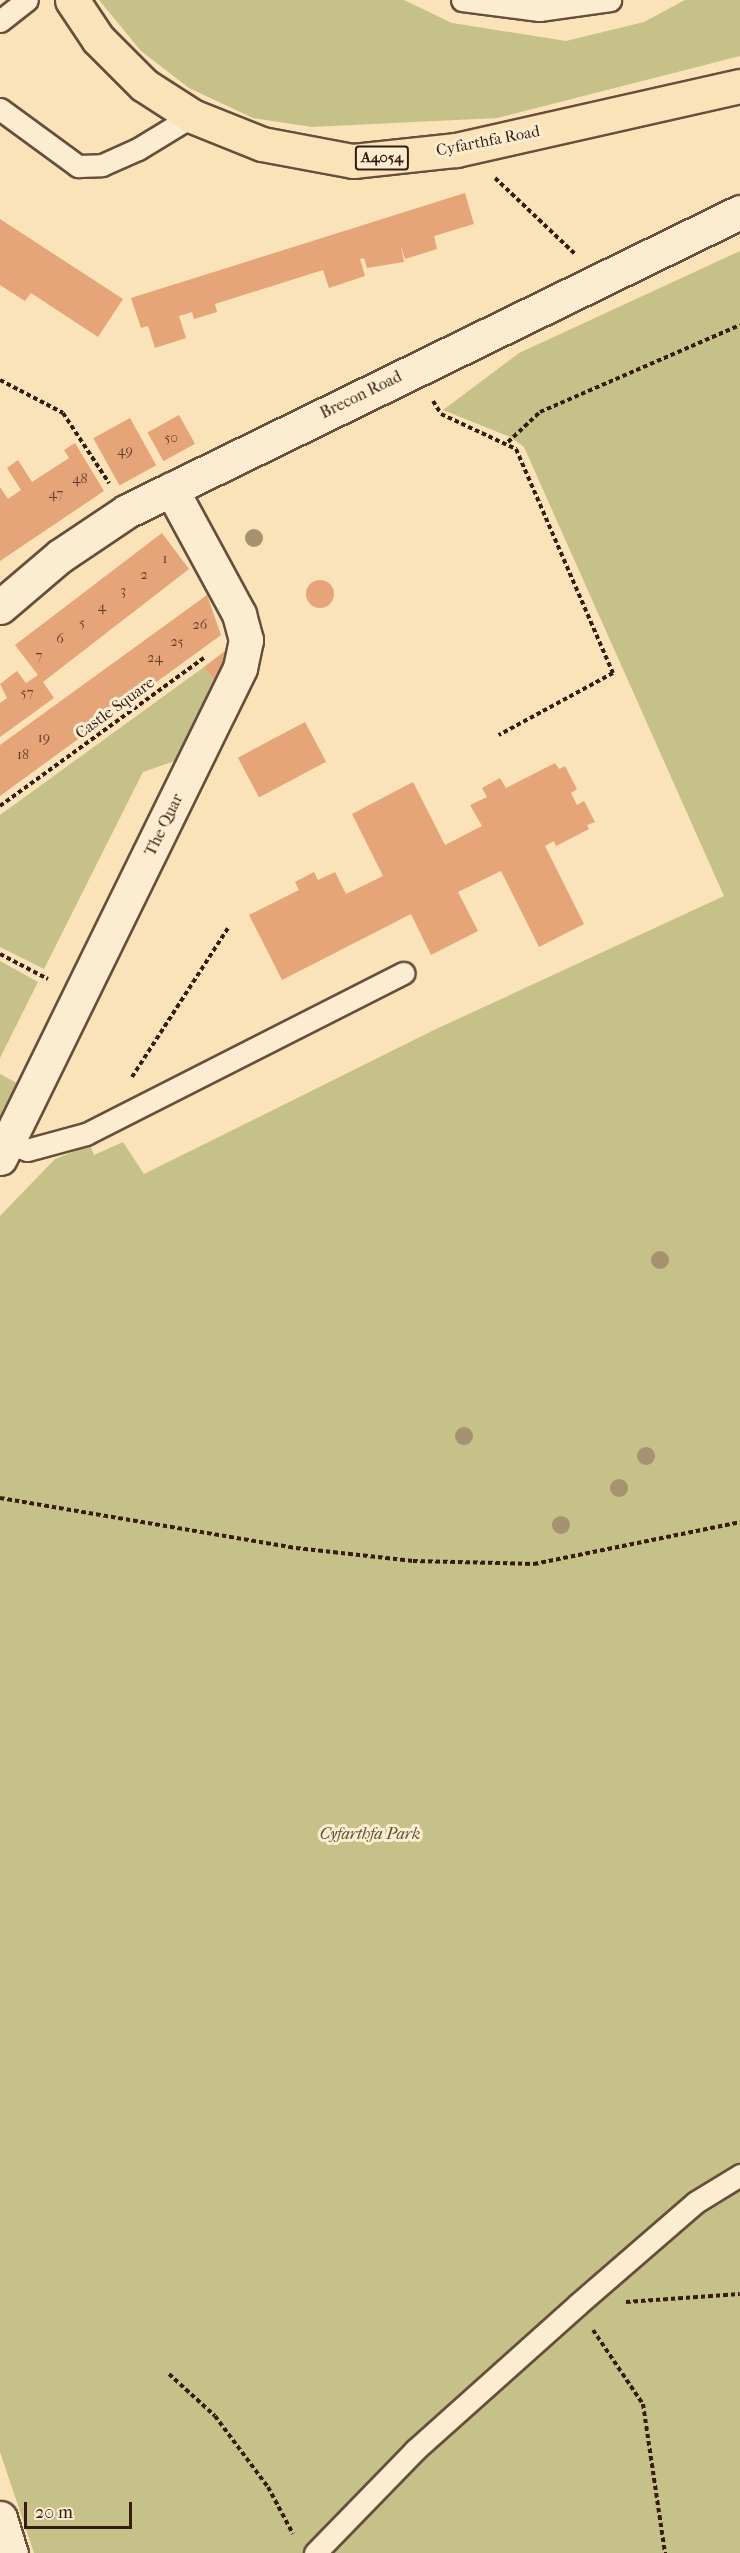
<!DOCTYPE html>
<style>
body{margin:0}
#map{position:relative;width:740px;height:2553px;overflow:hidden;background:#fae3b8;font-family:"IM FELL French Canon",serif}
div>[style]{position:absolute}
.green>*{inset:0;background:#c6c189}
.building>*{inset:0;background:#e6a479;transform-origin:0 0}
.round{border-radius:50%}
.path>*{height:4px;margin-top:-2px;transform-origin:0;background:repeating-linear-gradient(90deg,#371c11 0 4.5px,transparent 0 7.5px)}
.roads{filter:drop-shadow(2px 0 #684e3b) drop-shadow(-2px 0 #684e3b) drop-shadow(0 2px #684e3b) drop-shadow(0 -2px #684e3b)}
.lane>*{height:21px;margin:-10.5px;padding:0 10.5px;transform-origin:10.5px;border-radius:10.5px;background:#fcedd1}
.street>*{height:33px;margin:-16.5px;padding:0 16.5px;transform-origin:16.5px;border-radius:16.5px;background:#fcedd1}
.primary>*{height:33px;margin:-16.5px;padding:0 16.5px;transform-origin:16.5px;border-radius:16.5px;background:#fae3b8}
.trees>*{width:18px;height:18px;margin:-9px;border-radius:50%;background:#a69170}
span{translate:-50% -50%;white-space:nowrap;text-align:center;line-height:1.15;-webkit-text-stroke:6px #fcedd1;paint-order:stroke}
.number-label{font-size:14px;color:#633e2b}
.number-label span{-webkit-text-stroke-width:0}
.shield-label span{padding:2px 4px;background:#fcedd1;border:2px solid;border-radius:4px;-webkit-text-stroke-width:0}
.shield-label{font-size:15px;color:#371c11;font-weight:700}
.street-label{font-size:16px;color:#371c11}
.park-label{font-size:16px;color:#624e35;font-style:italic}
.scale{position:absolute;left:24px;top:2502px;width:108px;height:27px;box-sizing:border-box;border:3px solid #371c11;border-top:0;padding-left:8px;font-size:18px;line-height:21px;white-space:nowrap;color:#371c11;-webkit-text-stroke:4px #fcedd1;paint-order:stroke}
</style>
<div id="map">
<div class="green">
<i style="clip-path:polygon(99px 0,404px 0,452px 23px,566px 41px,644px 22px,685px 0,740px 0,740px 56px,497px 118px,312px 127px,253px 118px,189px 88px,141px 51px)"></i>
<i style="clip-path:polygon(740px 251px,740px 2553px,34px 2553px,0 2452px,0 1216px,55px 1159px,90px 1145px,94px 1155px,123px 1142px,144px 1174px,434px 1030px,724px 896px,524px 447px,510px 437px,443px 410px,519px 353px)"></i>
<i style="clip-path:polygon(204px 667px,219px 687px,189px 756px,143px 772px,44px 969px,0 947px,0 815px)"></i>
<i style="clip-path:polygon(0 961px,38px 982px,0 1058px)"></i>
<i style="clip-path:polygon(0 1074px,22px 1086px,0 1130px)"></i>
</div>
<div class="building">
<i style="clip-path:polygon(465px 193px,474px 224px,434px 236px,437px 249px,405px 259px,401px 246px,404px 262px,367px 268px,364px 258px,360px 259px,365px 276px,329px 288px,323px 270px,215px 304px,217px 312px,194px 319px,192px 312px,179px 316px,186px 338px,155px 348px,148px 326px,141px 328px,131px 298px)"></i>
<i style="clip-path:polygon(0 219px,123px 299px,98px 337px,31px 293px,25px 301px,0 285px)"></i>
<i style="left:179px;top:415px;width:33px;height:36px;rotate:61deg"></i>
<i style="left:130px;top:418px;width:54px;height:42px;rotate:61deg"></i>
<i style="clip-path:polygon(75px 443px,104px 491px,0 561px,0 487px,8px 499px,21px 490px,7px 468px,18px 460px,32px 482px,69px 458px,64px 450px)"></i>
<i style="clip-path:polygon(162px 533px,189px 569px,43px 682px,54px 698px,0 737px,0 703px,7px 698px,0 684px,17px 671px,26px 683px,38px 675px,15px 645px)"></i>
<i class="round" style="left:306px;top:580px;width:28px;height:28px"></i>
<i style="clip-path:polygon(207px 595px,221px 635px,0 796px,0 745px)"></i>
<i style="clip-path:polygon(225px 651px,226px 664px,219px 687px,204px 667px)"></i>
<i style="left:305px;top:722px;width:45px;height:76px;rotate:62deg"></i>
<i style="clip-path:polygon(555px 763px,559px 769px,565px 766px,577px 789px,571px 793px,577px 805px,584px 801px,595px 822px,587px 825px,589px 829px,556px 846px,554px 841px,545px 846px,584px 924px,539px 947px,501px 871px,458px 892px,478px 931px,431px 955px,411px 914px,282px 980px,249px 915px,299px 890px,295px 882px,314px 872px,318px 880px,335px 872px,346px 894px,383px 876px,352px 814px,413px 782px,445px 845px,482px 826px,470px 805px,487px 797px,482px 788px,500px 778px,506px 788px)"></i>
</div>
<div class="path">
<i style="left:495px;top:178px;width:110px;rotate:43.5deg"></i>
<i style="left:0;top:380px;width:71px;rotate:27.6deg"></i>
<i style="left:63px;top:413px;width:84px;rotate:56.7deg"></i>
<i style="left:433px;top:401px;width:15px;rotate:58deg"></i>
<i style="left:441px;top:414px;width:83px;rotate:25deg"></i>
<i style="left:516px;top:449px;width:244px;rotate:66.6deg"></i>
<i style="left:613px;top:673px;width:130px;rotate:151.5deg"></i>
<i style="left:508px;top:442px;width:44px;rotate:-43.2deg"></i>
<i style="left:540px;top:412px;width:218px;rotate:-23.5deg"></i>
<i style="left:0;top:806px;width:252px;rotate:-36deg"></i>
<i style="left:0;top:954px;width:54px;rotate:27.5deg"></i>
<i style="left:132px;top:1077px;width:177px;rotate:-57.2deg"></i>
<i style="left:0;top:1498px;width:300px;rotate:9.6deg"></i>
<i style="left:296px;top:1548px;width:118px;rotate:6.3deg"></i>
<i style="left:413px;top:1561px;width:121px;rotate:1.4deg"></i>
<i style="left:534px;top:1564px;width:210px;rotate:-11.5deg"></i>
<i style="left:626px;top:2302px;width:114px;rotate:-4deg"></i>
<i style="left:593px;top:2330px;width:89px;rotate:56deg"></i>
<i style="left:643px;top:2404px;width:151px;rotate:81.6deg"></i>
<i style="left:169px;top:2374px;width:62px;rotate:42.4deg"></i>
<i style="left:215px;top:2416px;width:89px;rotate:53.3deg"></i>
<i style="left:268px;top:2487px;width:53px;rotate:62deg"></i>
</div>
<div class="roads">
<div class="lane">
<i style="left:462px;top:0;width:78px;rotate:7.4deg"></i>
<i style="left:539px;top:10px;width:72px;rotate:-8deg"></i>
<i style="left:0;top:21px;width:34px;rotate:-38deg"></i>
<i style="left:0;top:109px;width:97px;rotate:36.2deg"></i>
<i style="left:78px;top:166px;width:24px;rotate:-2deg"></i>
<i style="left:102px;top:165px;width:39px;rotate:-24deg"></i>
<i style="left:138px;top:149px;width:63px;rotate:-31.4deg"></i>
<i style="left:8px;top:1143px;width:20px;rotate:20deg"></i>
<i style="left:27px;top:1150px;width:61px;rotate:-15.2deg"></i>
<i style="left:86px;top:1134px;width:356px;rotate:-26.9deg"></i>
<i style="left:315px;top:2553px;width:144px;rotate:-45.8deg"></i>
<i style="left:415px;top:2450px;width:217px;rotate:-41.8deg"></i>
<i style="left:577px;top:2305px;width:157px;rotate:-40.9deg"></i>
<i style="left:696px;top:2202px;width:52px;rotate:-31.5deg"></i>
</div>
<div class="street">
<i style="left:0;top:607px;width:79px;rotate:-40.4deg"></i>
<i style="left:60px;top:556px;width:81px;rotate:-33.9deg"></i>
<i style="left:127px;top:511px;width:682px;rotate:-26deg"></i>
<i style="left:0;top:1158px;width:546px;rotate:-63.9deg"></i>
<i style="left:240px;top:668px;width:29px;rotate:-78deg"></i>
<i style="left:246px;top:640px;width:27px;rotate:-105deg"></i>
<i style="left:239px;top:614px;width:142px;rotate:-118.5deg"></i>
<i style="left:0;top:2518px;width:37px;rotate:73deg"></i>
</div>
<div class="primary">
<i style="left:72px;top:0;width:47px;rotate:56.3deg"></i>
<i style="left:98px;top:39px;width:65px;rotate:45deg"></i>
<i style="left:144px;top:85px;width:57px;rotate:32.9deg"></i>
<i style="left:192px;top:116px;width:75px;rotate:21.8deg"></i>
<i style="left:262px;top:144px;width:93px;rotate:10.6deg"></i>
<i style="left:353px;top:161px;width:104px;rotate:-6.1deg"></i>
<i style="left:456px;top:150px;width:291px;rotate:-12.7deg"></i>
</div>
</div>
<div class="trees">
<i style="left:254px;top:538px"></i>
<i style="left:660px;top:1260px"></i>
<i style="left:464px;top:1436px"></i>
<i style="left:646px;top:1456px"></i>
<i style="left:619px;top:1488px"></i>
<i style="left:561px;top:1525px"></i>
</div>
<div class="number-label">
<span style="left:171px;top:438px">50</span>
<span style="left:125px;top:451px">49</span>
<span style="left:80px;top:479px">48</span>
<span style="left:56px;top:494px">47</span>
<span style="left:165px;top:559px">1</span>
<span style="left:144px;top:575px">2</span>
<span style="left:123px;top:591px">3</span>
<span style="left:102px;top:607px">4</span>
<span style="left:82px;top:623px">5</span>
<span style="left:200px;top:625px">26</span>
<span style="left:60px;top:639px">6</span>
<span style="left:177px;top:642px">25</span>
<span style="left:39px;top:656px">7</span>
<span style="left:155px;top:658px">24</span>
<span style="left:27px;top:693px">57</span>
<span style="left:44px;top:738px">19</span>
<span style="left:23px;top:755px">18</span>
</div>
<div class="shield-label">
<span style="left:382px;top:158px">A4054</span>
</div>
<div class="street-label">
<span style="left:488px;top:141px;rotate:-11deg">Cyfarthfa Road</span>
<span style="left:361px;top:395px;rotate:-26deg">Brecon Road</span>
<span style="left:115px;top:708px;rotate:-36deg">Castle Square</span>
<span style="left:164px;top:825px;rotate:-64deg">The Quar</span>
</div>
<div class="park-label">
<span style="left:370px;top:1834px">Cyfarthfa Park</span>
</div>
<div class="scale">20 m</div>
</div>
